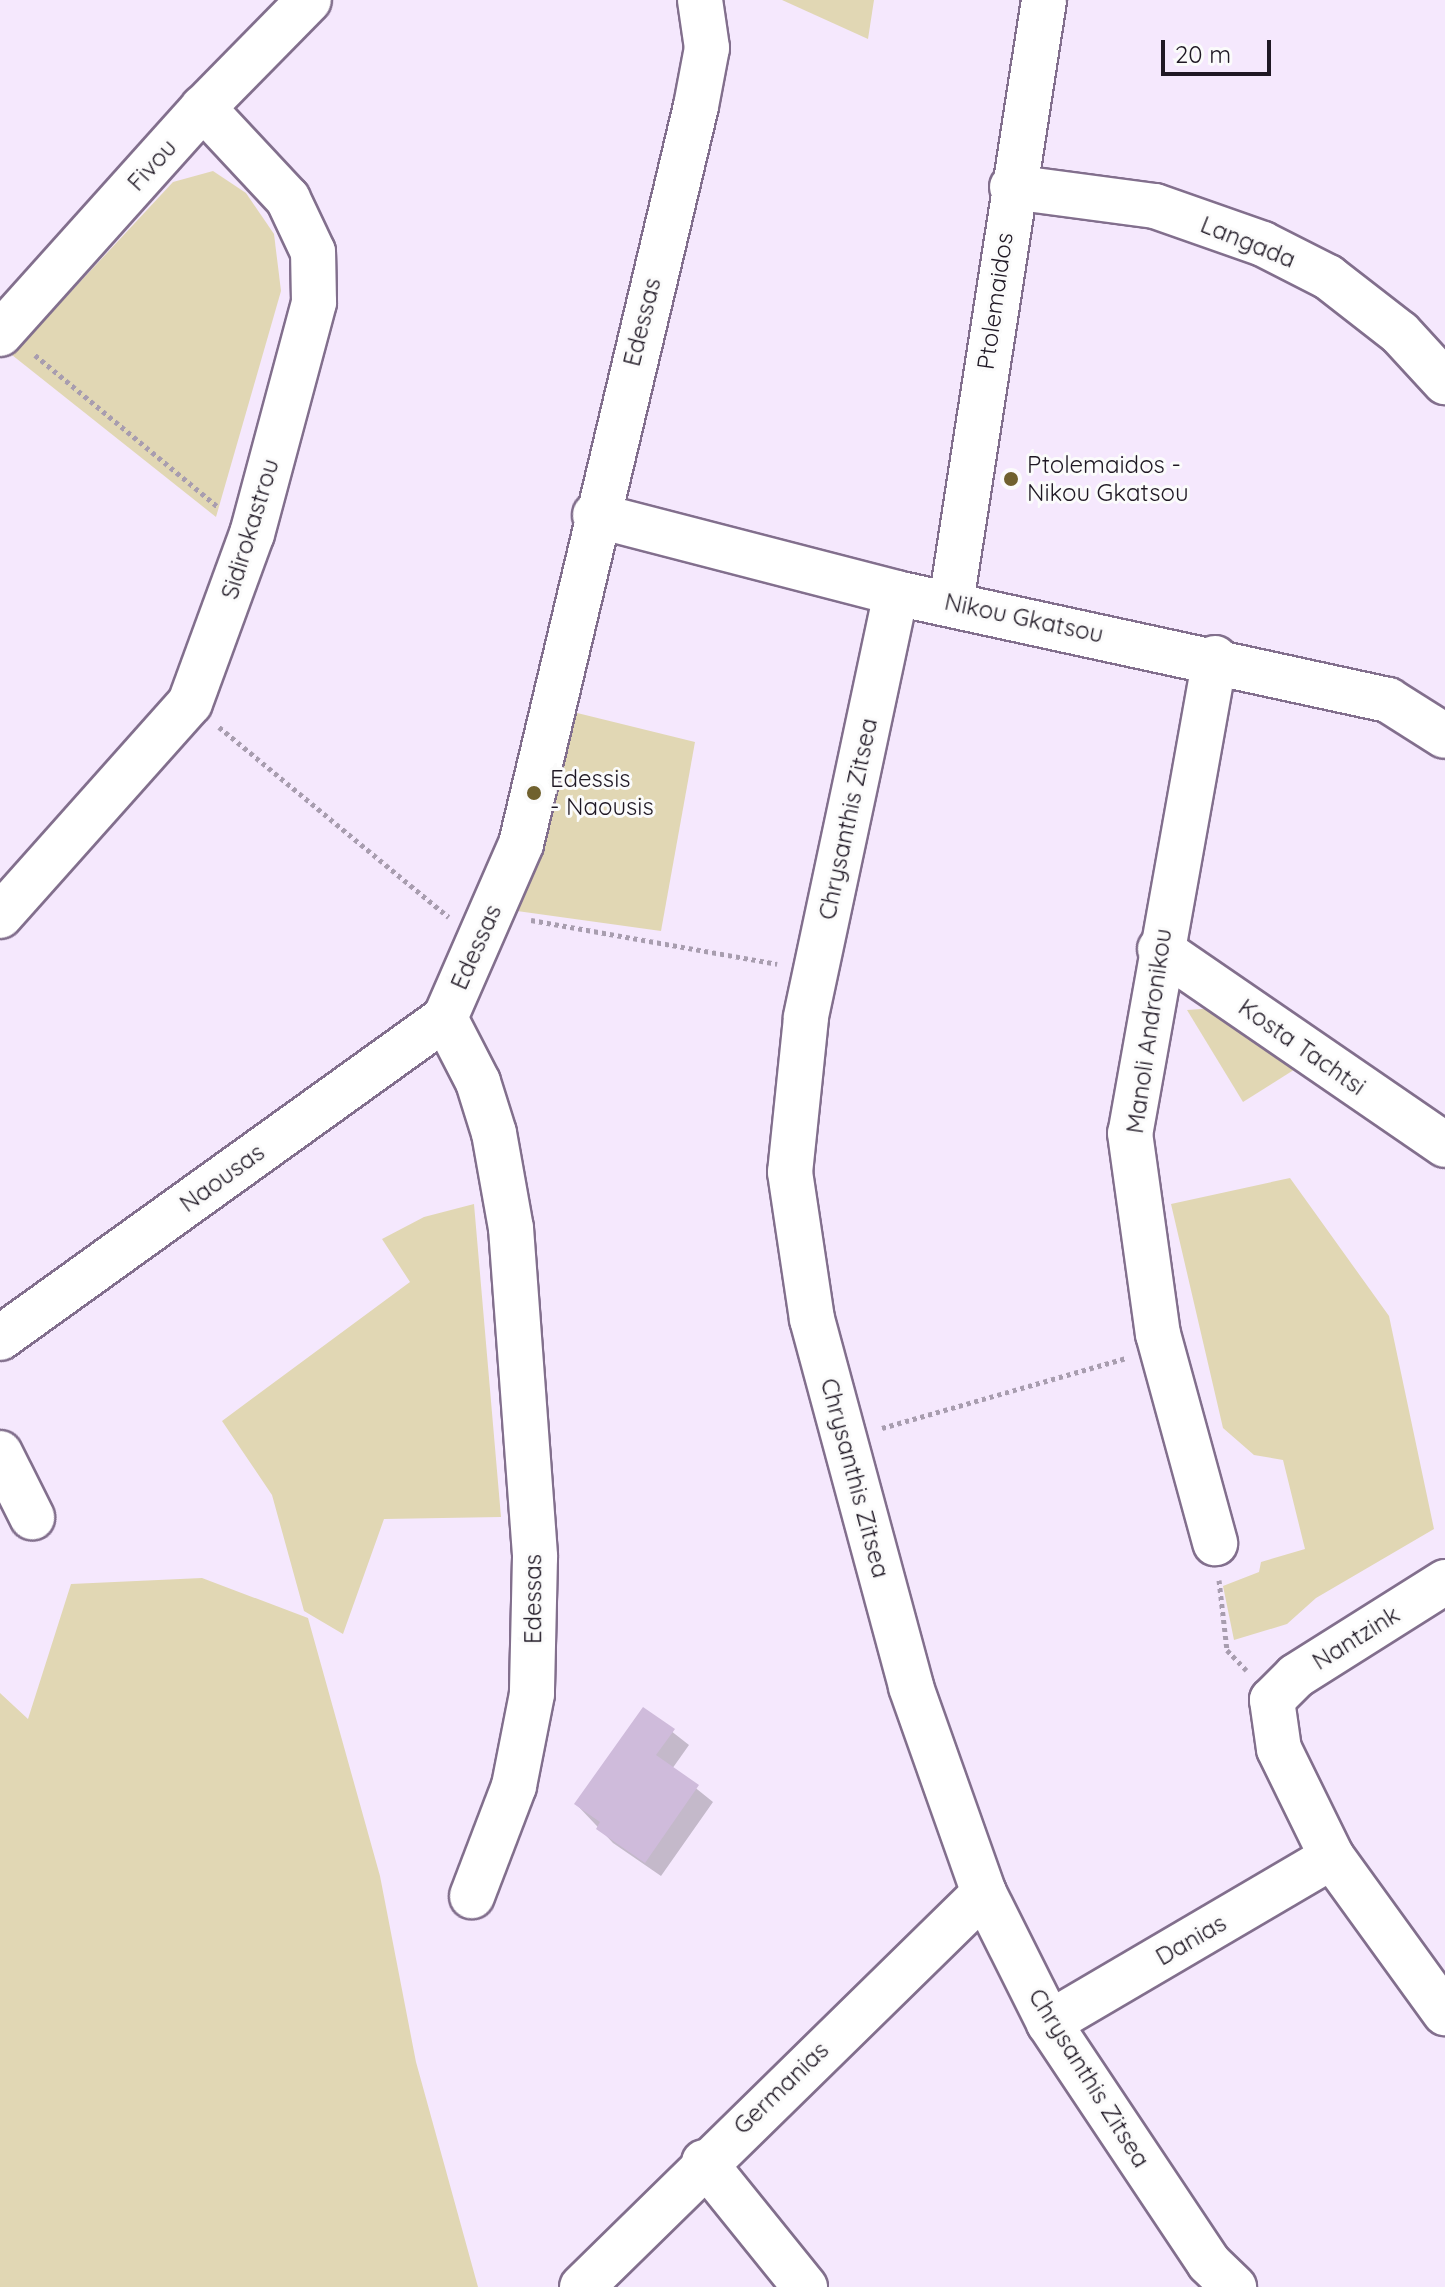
<!DOCTYPE html>
<style>
body{margin:0}
#map{position:relative;width:1445px;height:2287px;overflow:hidden;background:#f5e8fd;font-family:Quicksand,sans-serif}
div>[style]{position:absolute}
.green>*{inset:0;background:#e1d7b4}
.shadow>*{inset:0;background:#0003}
.building>*{inset:0;background:#cfbbdb}
.path>*{height:5px;margin-top:-2.5px;transform-origin:0;background:repeating-linear-gradient(90deg,#a89daf 0 4px,transparent 0 8px)}
.roads{filter:drop-shadow(2px 0 #826f8d) drop-shadow(-2px 0 #826f8d) drop-shadow(0 2px #826f8d) drop-shadow(0 -2px #826f8d)}
.street>*{height:44px;margin:-22px;padding:0 22px;transform-origin:22px;border-radius:22px;background:#fff}
.dots>*{width:22px;height:22px;translate:-50% -50%;box-sizing:border-box;border:4px solid #fbfbfb;border-radius:50%}
span{translate:-50% -50%;white-space:nowrap;text-align:center;line-height:1.15;-webkit-text-stroke:6px #fbfbfb;paint-order:stroke}
.street-label{font-size:24px;color:#1f1824}
.poi-label{font-size:24px;color:#1f1824}
.left{translate:0 -50%;text-align:left}
.scale{position:absolute;left:1161px;top:40px;width:110px;height:36px;box-sizing:border-box;border:4px solid #1f1824;border-top:0;padding-left:10px;font-size:24px;line-height:28px;white-space:nowrap;color:#1f1824;-webkit-text-stroke:6px #fbfbfb;paint-order:stroke}
</style>
<div id="map">
<div class="green">
<i style="clip-path:polygon(782px 0,874px 0,868px 39px)"></i>
<i style="clip-path:polygon(213px 171px,246px 193px,274px 234px,281px 291px,216px 517px,12px 355px,173px 182px)"></i>
<i style="clip-path:polygon(565px 710px,695px 742px,661px 931px,517px 911px)"></i>
<i style="clip-path:polygon(1216px 1008px,1300px 1066px,1243px 1102px,1187px 1010px)"></i>
<i style="clip-path:polygon(1290px 1178px,1389px 1316px,1434px 1529px,1316px 1598px,1287px 1624px,1234px 1640px,1223px 1586px,1259px 1572px,1261px 1562px,1305px 1549px,1283px 1460px,1254px 1455px,1223px 1428px,1171px 1204px)"></i>
<i style="clip-path:polygon(474px 1204px,501px 1517px,384px 1519px,343px 1634px,304px 1611px,272px 1495px,222px 1421px,410px 1282px,382px 1239px,424px 1217px)"></i>
<i style="clip-path:polygon(202px 1578px,308px 1618px,380px 1876px,416px 2062px,478px 2287px,0 2287px,0 1693px,28px 1719px,71px 1584px)"></i>
</div>
<div class="shadow">
<i style="clip-path:polygon(643px 1709px,689px 1745px,672px 1769px,713px 1802px,661px 1876px,613px 1843px,576px 1804px)"></i>
</div>
<div class="building">
<i style="clip-path:polygon(643px 1707px,675px 1729px,656px 1755px,699px 1785px,645px 1863px,596px 1829px,600px 1822px,574px 1804px)"></i>
</div>
<div class="path">
<i style="left:35px;top:355px;width:238px;rotate:39.7deg"></i>
<i style="left:219px;top:727px;width:298px;rotate:39.6deg"></i>
<i style="left:531px;top:920px;width:250px;rotate:10.1deg"></i>
<i style="left:882px;top:1428px;width:254px;rotate:-16deg"></i>
<i style="left:1219px;top:1580px;width:70px;rotate:83.5deg"></i>
<i style="left:1227px;top:1650px;width:28px;rotate:46deg"></i>
</div>
<div class="roads">
<div class="street">
<i style="left:1012px;top:187px;width:144px;rotate:7.6deg"></i>
<i style="left:1155px;top:206px;width:114px;rotate:19.4deg"></i>
<i style="left:1263px;top:244px;width:73px;rotate:26.9deg"></i>
<i style="left:1328px;top:277px;width:91px;rotate:37.9deg"></i>
<i style="left:1400px;top:333px;width:67px;rotate:47.4deg"></i>
<i style="left:0;top:334px;width:304px;rotate:-48.1deg"></i>
<i style="left:203px;top:108px;width:151px;rotate:-45.5deg"></i>
<i style="left:595px;top:515px;width:311px;rotate:14.5deg"></i>
<i style="left:896px;top:593px;width:504px;rotate:12.27deg"></i>
<i style="left:1388px;top:700px;width:67px;rotate:32.3deg"></i>
<i style="left:896px;top:593px;width:434px;rotate:102deg"></i>
<i style="left:806px;top:1018px;width:155px;rotate:95.9deg"></i>
<i style="left:790px;top:1172px;width:149px;rotate:81.5deg"></i>
<i style="left:812px;top:1319px;width:381px;rotate:74.9deg"></i>
<i style="left:911px;top:1687px;width:219px;rotate:70.5deg"></i>
<i style="left:984px;top:1893px;width:145px;rotate:63.4deg"></i>
<i style="left:1049px;top:2023px;width:288px;rotate:56.3deg"></i>
<i style="left:1209px;top:2263px;width:35px;rotate:44deg"></i>
<i style="left:951px;top:603px;width:610px;rotate:-81.23deg"></i>
<i style="left:1215px;top:658px;width:483px;rotate:100.1deg"></i>
<i style="left:1130px;top:1133px;width:203px;rotate:82.1deg"></i>
<i style="left:1158px;top:1334px;width:217px;rotate:74.7deg"></i>
<i style="left:0;top:916px;width:285px;rotate:-48.3deg"></i>
<i style="left:190px;top:703px;width:180px;rotate:-69.9deg"></i>
<i style="left:252px;top:534px;width:240px;rotate:-75deg"></i>
<i style="left:314px;top:302px;width:50px;rotate:-91.1deg"></i>
<i style="left:313px;top:252px;width:59px;rotate:-115.3deg"></i>
<i style="left:288px;top:199px;width:125px;rotate:-133deg"></i>
<i style="left:1160px;top:949px;width:346px;rotate:34.5deg"></i>
<i style="left:445px;top:1018px;width:190px;rotate:-66.4deg"></i>
<i style="left:521px;top:844px;width:758px;rotate:-76.66deg"></i>
<i style="left:696px;top:106px;width:59px;rotate:-79.3deg"></i>
<i style="left:707px;top:48px;width:49px;rotate:-98.3deg"></i>
<i style="left:445px;top:1018px;width:72px;rotate:62.7deg"></i>
<i style="left:478px;top:1082px;width:53px;rotate:72.6deg"></i>
<i style="left:494px;top:1133px;width:97px;rotate:79.9deg"></i>
<i style="left:511px;top:1228px;width:330px;rotate:85.8deg"></i>
<i style="left:535px;top:1557px;width:137px;rotate:91.3deg"></i>
<i style="left:532px;top:1694px;width:94px;rotate:101.1deg"></i>
<i style="left:514px;top:1786px;width:118px;rotate:110.9deg"></i>
<i style="left:0;top:1338px;width:548px;rotate:-35.72deg"></i>
<i style="left:0;top:1453px;width:72px;rotate:63.4deg"></i>
<i style="left:1445px;top:1582px;width:176px;rotate:147.8deg"></i>
<i style="left:1296px;top:1676px;width:34px;rotate:135deg"></i>
<i style="left:1272px;top:1700px;width:49px;rotate:81.9deg"></i>
<i style="left:1279px;top:1749px;width:120px;rotate:63.9deg"></i>
<i style="left:1332px;top:1857px;width:193px;rotate:54.1deg"></i>
<i style="left:1049px;top:2023px;width:328px;rotate:-30.4deg"></i>
<i style="left:704px;top:2162px;width:161px;rotate:51.1deg"></i>
<i style="left:582px;top:2287px;width:563px;rotate:-44.42deg"></i>
</div>
</div>
<div class="dots">
<i style="left:1011px;top:479px;background:#70612e"></i>
<i style="left:534px;top:793px;background:#70612e"></i>
</div>
<div class="street-label">
<span style="left:152px;top:165px;rotate:-48deg">Fivou</span>
<span style="left:1248px;top:242px;rotate:22deg">Langada</span>
<span style="left:995px;top:301px;rotate:-82deg">Ptolemaidos</span>
<span style="left:642px;top:322px;rotate:-76deg">Edessas</span>
<span style="left:250px;top:529px;rotate:-73deg">Sidirokastrou</span>
<span style="left:1024px;top:618px;rotate:12deg">Nikou Gkatsou</span>
<span style="left:848px;top:819px;rotate:-78deg">Chrysanthis Zitsea</span>
<span style="left:476px;top:947px;rotate:-66deg">Edessas</span>
<span style="left:1149px;top:1031px;rotate:-82deg">Manoli Andronikou</span>
<span style="left:1302px;top:1047px;rotate:35deg">Kosta Tachtsi</span>
<span style="left:222px;top:1178px;rotate:-36deg">Naousas</span>
<span style="left:855px;top:1478px;rotate:75deg">Chrysanthis Zitsea</span>
<span style="left:533px;top:1599px;rotate:-90deg">Edessas</span>
<span style="left:1356px;top:1638px;rotate:-32deg">Nantzink</span>
<span style="left:1191px;top:1940px;rotate:-30deg">Danias</span>
<span style="left:1089px;top:2078px;rotate:58deg">Chrysanthis Zitsea</span>
<span style="left:781px;top:2088px;rotate:-44deg">Germanias</span>
</div>
<div class="poi-label">
<span class="left" style="left:1027px;top:479px">Ptolemaidos -<br>Nikou Gkatsou</span>
<span class="left" style="left:550px;top:793px">Edessis<br>- Naousis</span>
</div>
<div class="scale">20 m</div>
</div>
